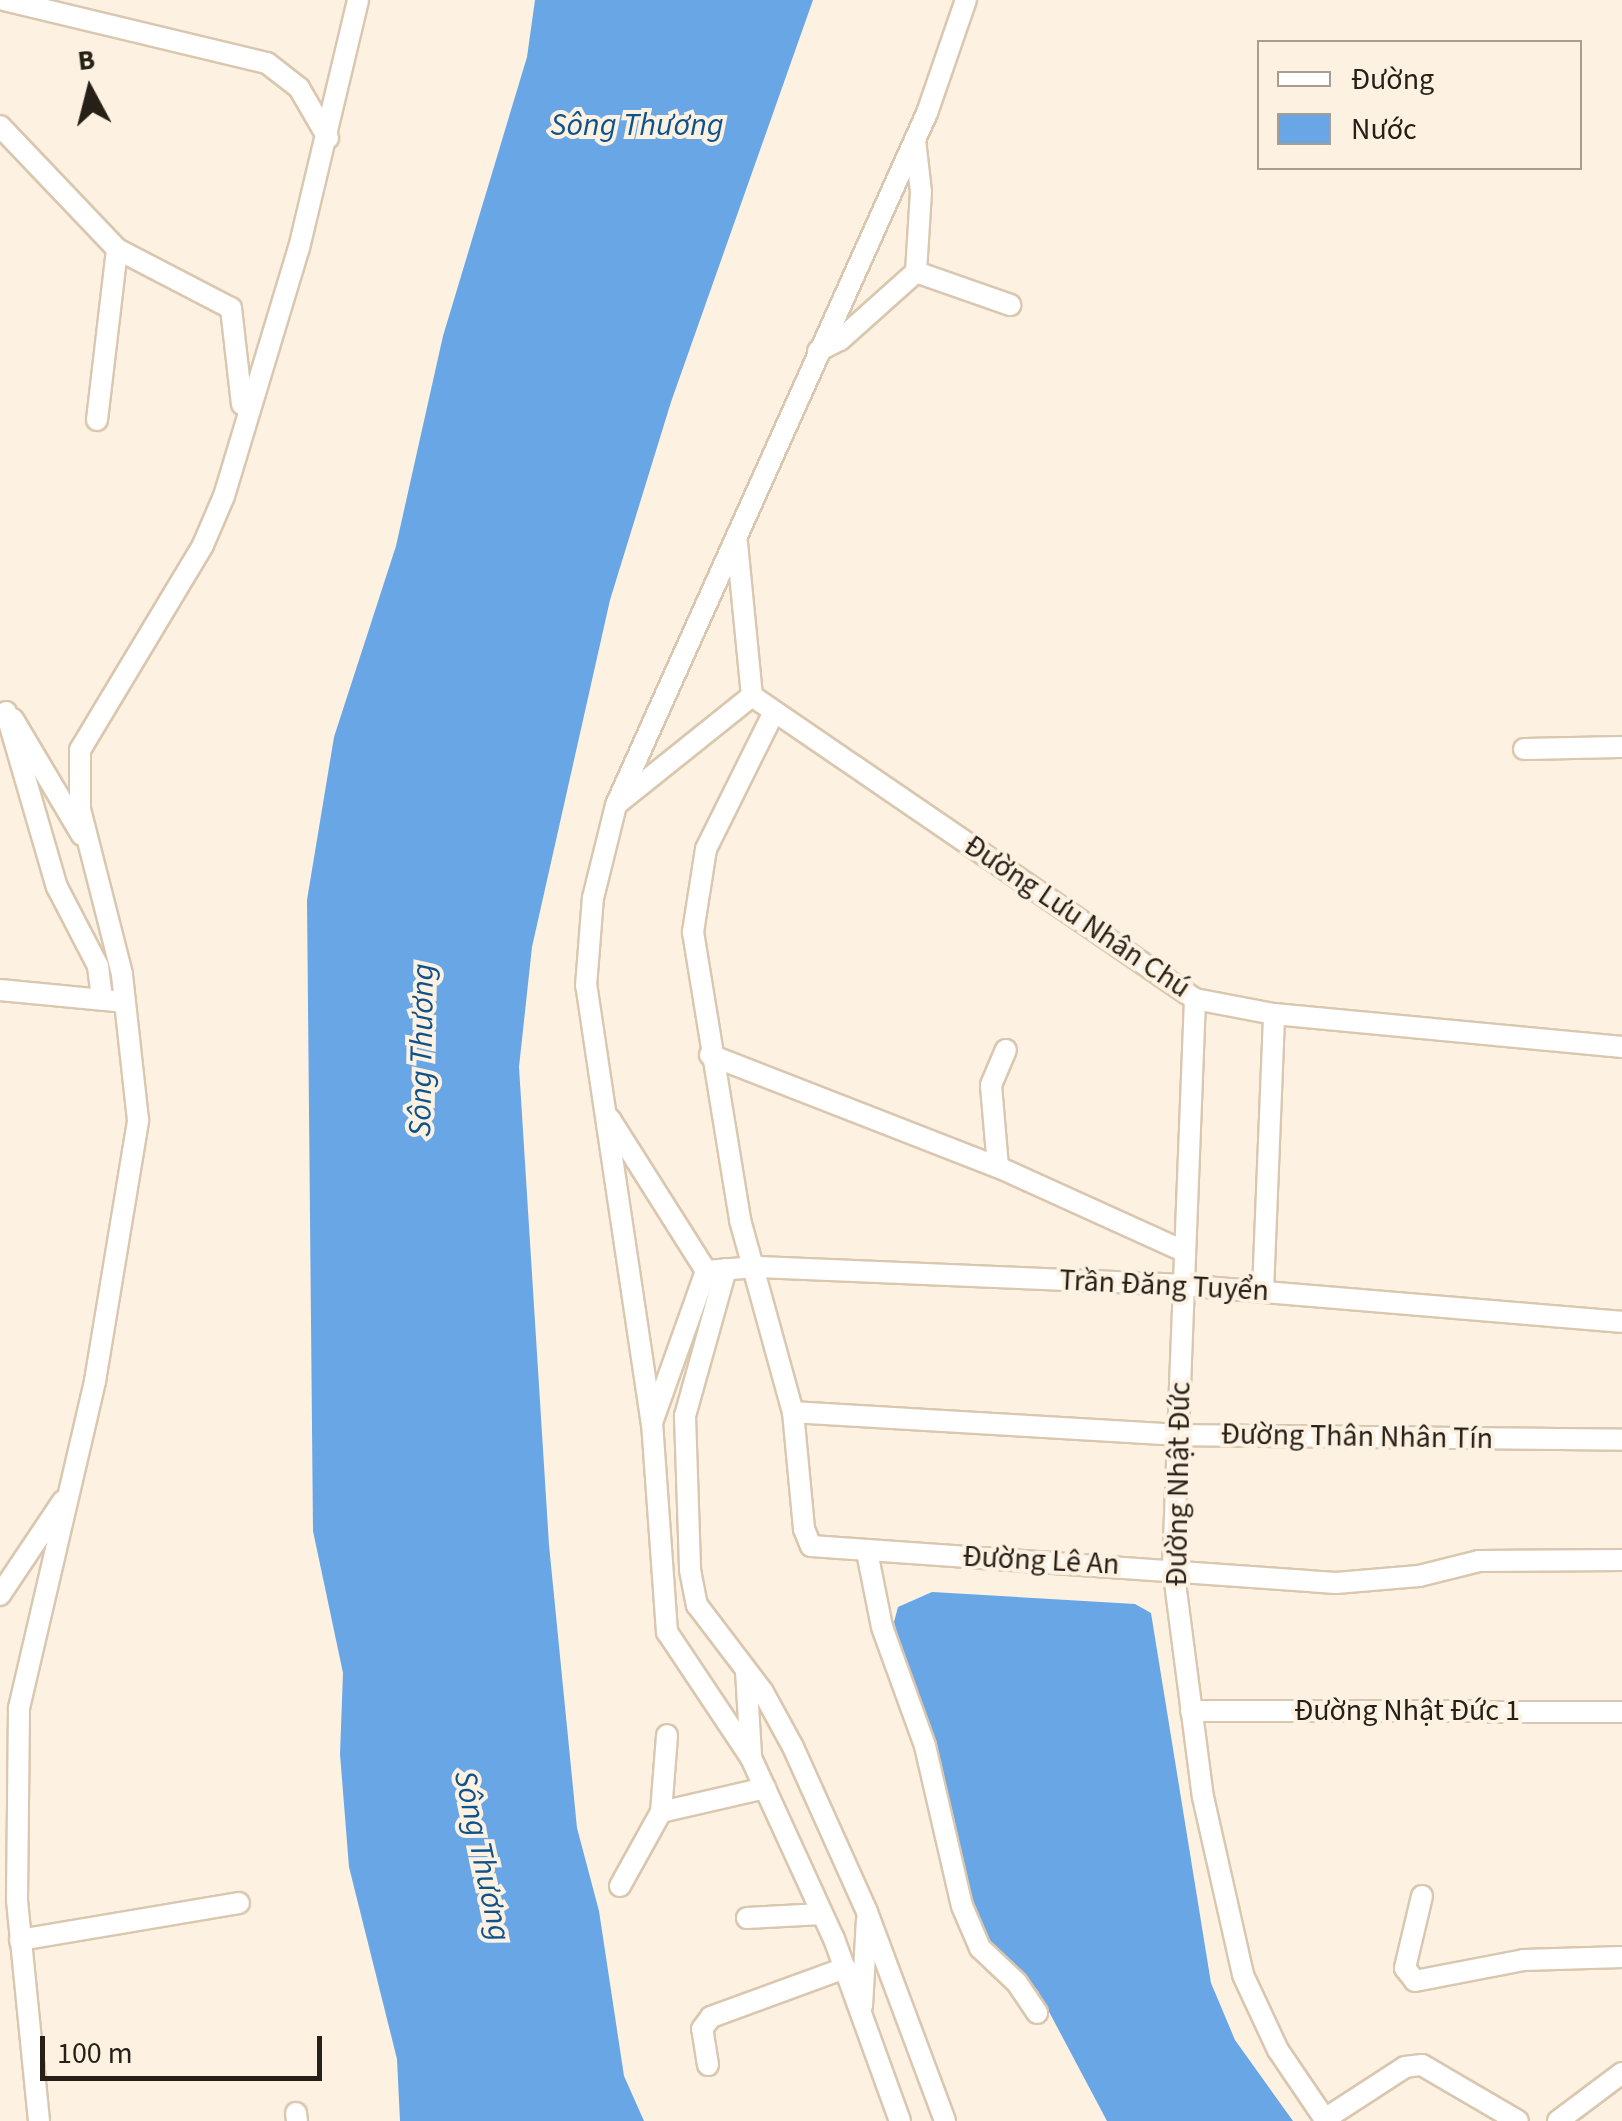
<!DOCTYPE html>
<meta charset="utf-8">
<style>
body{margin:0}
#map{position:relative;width:1622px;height:2121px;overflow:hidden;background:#fdf1e2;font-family:"Source Sans 3",sans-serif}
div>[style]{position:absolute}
.water>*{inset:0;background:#68a6e6}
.roads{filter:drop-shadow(2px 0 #dac7af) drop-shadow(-2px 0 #dac7af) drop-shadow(0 2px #dac7af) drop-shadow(0 -2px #dac7af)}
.minor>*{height:20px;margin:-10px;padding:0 10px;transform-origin:10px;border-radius:10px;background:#fff}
span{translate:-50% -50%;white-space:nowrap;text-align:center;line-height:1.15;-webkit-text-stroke:8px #fdf1e2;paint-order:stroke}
.street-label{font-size:30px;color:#272017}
.water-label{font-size:32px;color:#0e528c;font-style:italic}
.legend{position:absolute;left:1257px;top:40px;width:325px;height:130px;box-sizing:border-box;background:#fdf1e2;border:2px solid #a79d91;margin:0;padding:12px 18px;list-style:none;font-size:30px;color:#272017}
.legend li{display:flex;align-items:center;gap:20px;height:50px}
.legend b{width:50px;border:2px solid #a79d91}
.north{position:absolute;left:40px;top:40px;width:100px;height:100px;-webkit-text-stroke:8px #fdf1e2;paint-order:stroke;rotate:353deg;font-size:28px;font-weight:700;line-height:40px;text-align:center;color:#272017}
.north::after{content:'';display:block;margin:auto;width:35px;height:45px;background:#272017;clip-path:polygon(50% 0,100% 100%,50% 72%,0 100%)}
.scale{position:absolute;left:40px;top:2036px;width:282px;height:45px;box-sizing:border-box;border:5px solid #272017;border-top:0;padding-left:12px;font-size:30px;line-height:35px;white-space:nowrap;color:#272017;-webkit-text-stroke:8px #fdf1e2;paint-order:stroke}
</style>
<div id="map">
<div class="water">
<i style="clip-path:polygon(535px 0,813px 0,671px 402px,610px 600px,532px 947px,519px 1067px,549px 1545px,577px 1828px,599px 1911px,624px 2076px,644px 2121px,400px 2121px,397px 2059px,349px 1867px,340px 1754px,343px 1673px,313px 1531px,307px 900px,334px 737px,396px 546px,443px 336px,527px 57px)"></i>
<i style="clip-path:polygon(932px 1592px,1135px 1604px,1151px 1613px,1211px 1983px,1235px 2040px,1293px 2121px,1107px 2121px,1038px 1991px,991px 1943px,973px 1902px,894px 1622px,898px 1607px)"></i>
</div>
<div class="roads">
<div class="minor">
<i style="left:4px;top:0;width:270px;rotate:13.5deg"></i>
<i style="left:267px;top:63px;width:41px;rotate:38deg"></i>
<i style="left:299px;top:88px;width:58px;rotate:59.9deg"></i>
<i style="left:0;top:126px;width:170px;rotate:46.4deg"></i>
<i style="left:117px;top:249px;width:128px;rotate:27.4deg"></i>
<i style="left:231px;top:308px;width:97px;rotate:83.5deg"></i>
<i style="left:915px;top:140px;width:52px;rotate:83.4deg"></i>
<i style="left:921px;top:192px;width:80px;rotate:93.6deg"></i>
<i style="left:818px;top:351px;width:25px;rotate:-27deg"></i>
<i style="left:840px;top:340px;width:102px;rotate:-41.8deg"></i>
<i style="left:916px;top:272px;width:100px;rotate:19.3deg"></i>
<i style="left:97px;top:420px;width:172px;rotate:-83.3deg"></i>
<i style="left:752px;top:696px;width:537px;rotate:34.37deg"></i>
<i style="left:1195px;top:999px;width:80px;rotate:10.8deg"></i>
<i style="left:1274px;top:1014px;width:350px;rotate:5.4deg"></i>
<i style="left:6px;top:712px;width:182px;rotate:73.8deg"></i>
<i style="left:57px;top:887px;width:89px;rotate:62.6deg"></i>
<i style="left:98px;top:966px;width:34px;rotate:83deg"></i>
<i style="left:774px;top:712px;width:153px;rotate:116.4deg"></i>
<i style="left:706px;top:849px;width:84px;rotate:98.9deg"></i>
<i style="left:693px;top:932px;width:292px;rotate:80.7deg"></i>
<i style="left:740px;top:1220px;width:199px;rotate:74.6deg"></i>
<i style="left:793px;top:1412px;width:118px;rotate:84.6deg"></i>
<i style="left:804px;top:1529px;width:18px;rotate:68deg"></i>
<i style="left:811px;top:1546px;width:526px;rotate:4.03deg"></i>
<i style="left:1336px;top:1583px;width:83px;rotate:-4.8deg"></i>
<i style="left:1419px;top:1576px;width:62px;rotate:-14deg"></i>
<i style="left:1479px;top:1561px;width:143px;rotate:-0.4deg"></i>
<i style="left:13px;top:719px;width:135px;rotate:59.3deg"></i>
<i style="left:1524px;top:749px;width:98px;rotate:-1.2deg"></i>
<i style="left:617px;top:804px;width:173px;rotate:-38.7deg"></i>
<i style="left:752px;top:696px;width:154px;rotate:-95.6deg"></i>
<i style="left:0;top:990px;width:116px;rotate:5.5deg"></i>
<i style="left:1195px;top:999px;width:568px;rotate:92.22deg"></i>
<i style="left:1173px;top:1567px;width:232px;rotate:82.6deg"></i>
<i style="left:1203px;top:1797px;width:182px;rotate:77.3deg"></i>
<i style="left:1243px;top:1975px;width:83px;rotate:65deg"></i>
<i style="left:1278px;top:2050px;width:86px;rotate:55.9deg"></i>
<i style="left:710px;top:1055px;width:309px;rotate:21.3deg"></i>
<i style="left:998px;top:1167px;width:201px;rotate:24.4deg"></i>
<i style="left:610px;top:1119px;width:180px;rotate:57.7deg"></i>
<i style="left:706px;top:1271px;width:161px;rotate:109.6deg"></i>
<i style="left:998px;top:1167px;width:82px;rotate:-94.9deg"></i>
<i style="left:991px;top:1085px;width:38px;rotate:-67deg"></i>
<i style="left:726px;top:1269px;width:153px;rotate:105.6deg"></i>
<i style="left:685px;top:1416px;width:154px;rotate:88.1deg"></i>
<i style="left:690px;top:1570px;width:36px;rotate:79deg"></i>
<i style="left:697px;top:1605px;width:109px;rotate:52.8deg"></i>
<i style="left:763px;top:1692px;width:63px;rotate:61.4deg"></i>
<i style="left:793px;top:1747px;width:181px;rotate:65.8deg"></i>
<i style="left:867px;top:1912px;width:223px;rotate:69.5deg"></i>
<i style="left:706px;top:1271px;width:51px;rotate:-4.5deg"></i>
<i style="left:757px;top:1267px;width:425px;rotate:2.4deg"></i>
<i style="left:1182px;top:1285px;width:442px;rotate:4.8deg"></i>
<i style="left:1263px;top:1291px;width:277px;rotate:-87.7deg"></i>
<i style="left:793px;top:1412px;width:386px;rotate:3.4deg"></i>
<i style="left:1178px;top:1435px;width:444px;rotate:0.6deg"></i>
<i style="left:867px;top:1552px;width:76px;rotate:78.7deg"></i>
<i style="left:882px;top:1627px;width:127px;rotate:70.1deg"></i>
<i style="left:925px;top:1746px;width:164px;rotate:77deg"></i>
<i style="left:962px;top:1906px;width:46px;rotate:66.8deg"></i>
<i style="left:980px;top:1948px;width:51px;rotate:43.4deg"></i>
<i style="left:1017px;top:1983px;width:36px;rotate:56deg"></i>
<i style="left:0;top:1595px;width:113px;rotate:-56.2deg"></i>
<i style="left:746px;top:1671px;width:85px;rotate:86.6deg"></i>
<i style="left:1191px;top:1711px;width:431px;rotate:0.1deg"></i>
<i style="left:661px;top:1812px;width:77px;rotate:-85.5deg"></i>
<i style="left:620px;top:1886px;width:85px;rotate:-61deg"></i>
<i style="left:661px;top:1812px;width:107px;rotate:-13deg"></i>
<i style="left:1422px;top:1896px;width:74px;rotate:103.3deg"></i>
<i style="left:1405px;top:1968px;width:16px;rotate:52deg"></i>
<i style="left:1415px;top:1981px;width:111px;rotate:-10.9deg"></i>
<i style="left:1524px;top:1960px;width:98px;rotate:-1.8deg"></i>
<i style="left:747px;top:1918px;width:75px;rotate:-3.1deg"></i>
<i style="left:20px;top:1940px;width:222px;rotate:-9.6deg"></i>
<i style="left:862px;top:2006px;width:86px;rotate:-86.7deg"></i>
<i style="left:708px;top:2065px;width:36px;rotate:-99deg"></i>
<i style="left:702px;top:2029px;width:15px;rotate:-53deg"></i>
<i style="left:711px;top:2017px;width:143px;rotate:-20.1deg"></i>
<i style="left:296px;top:2113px;width:8px;rotate:83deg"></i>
<i style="left:1325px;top:2119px;width:95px;rotate:-33deg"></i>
<i style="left:1405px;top:2067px;width:17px;rotate:-7deg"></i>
<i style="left:1422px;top:2065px;width:111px;rotate:30.3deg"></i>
<i style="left:39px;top:2121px;width:223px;rotate:-95.7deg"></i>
<i style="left:17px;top:1899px;width:191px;rotate:-89.4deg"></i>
<i style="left:19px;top:1708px;width:336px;rotate:-76.9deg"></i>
<i style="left:95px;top:1381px;width:265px;rotate:-80.6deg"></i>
<i style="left:138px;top:1120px;width:147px;rotate:-96.3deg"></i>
<i style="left:122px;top:974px;width:170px;rotate:-104.3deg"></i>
<i style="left:80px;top:809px;width:59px;rotate:-90deg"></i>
<i style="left:80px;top:750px;width:239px;rotate:-59deg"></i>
<i style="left:203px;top:545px;width:53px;rotate:-66.8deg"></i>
<i style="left:224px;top:496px;width:259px;rotate:-73.2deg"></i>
<i style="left:299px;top:248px;width:255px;rotate:-76.6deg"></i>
<i style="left:900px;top:2121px;width:194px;rotate:-109.9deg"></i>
<i style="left:834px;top:1939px;width:199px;rotate:-114.6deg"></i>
<i style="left:751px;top:1758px;width:151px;rotate:-123.7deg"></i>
<i style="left:667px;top:1632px;width:208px;rotate:-94.1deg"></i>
<i style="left:652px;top:1425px;width:444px;rotate:-98.5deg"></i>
<i style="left:586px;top:986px;width:88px;rotate:-85.5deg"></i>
<i style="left:593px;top:898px;width:96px;rotate:-76.1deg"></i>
<i style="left:616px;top:805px;width:759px;rotate:-65.8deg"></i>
<i style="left:927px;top:113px;width:120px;rotate:-71deg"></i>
<i style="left:1558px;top:2121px;width:80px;rotate:-36.9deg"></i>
</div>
</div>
<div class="street-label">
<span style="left:1077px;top:917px;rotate:34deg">Đường Lưu Nhân Chú</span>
<span style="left:1164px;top:1286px;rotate:3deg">Trần Đăng Tuyển</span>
<span style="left:1357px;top:1437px;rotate:1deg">Đường Thân Nhân Tín</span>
<span style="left:1179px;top:1484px;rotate:-89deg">Đường Nhật Đức</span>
<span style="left:1041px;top:1561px;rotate:3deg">Đường Lê An</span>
<span style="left:1407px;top:1711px">Đường Nhật Đức 1</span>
</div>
<div class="water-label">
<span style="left:637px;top:125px">Sông Thương</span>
<span style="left:422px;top:1050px;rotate:-89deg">Sông Thương</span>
<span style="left:482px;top:1856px;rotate:78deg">Sông Thương</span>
</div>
<ul class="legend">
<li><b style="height:12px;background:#fff"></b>Đường</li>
<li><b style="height:28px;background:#68a6e6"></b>Nước</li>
</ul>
<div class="north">B</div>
<div class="scale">100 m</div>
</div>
